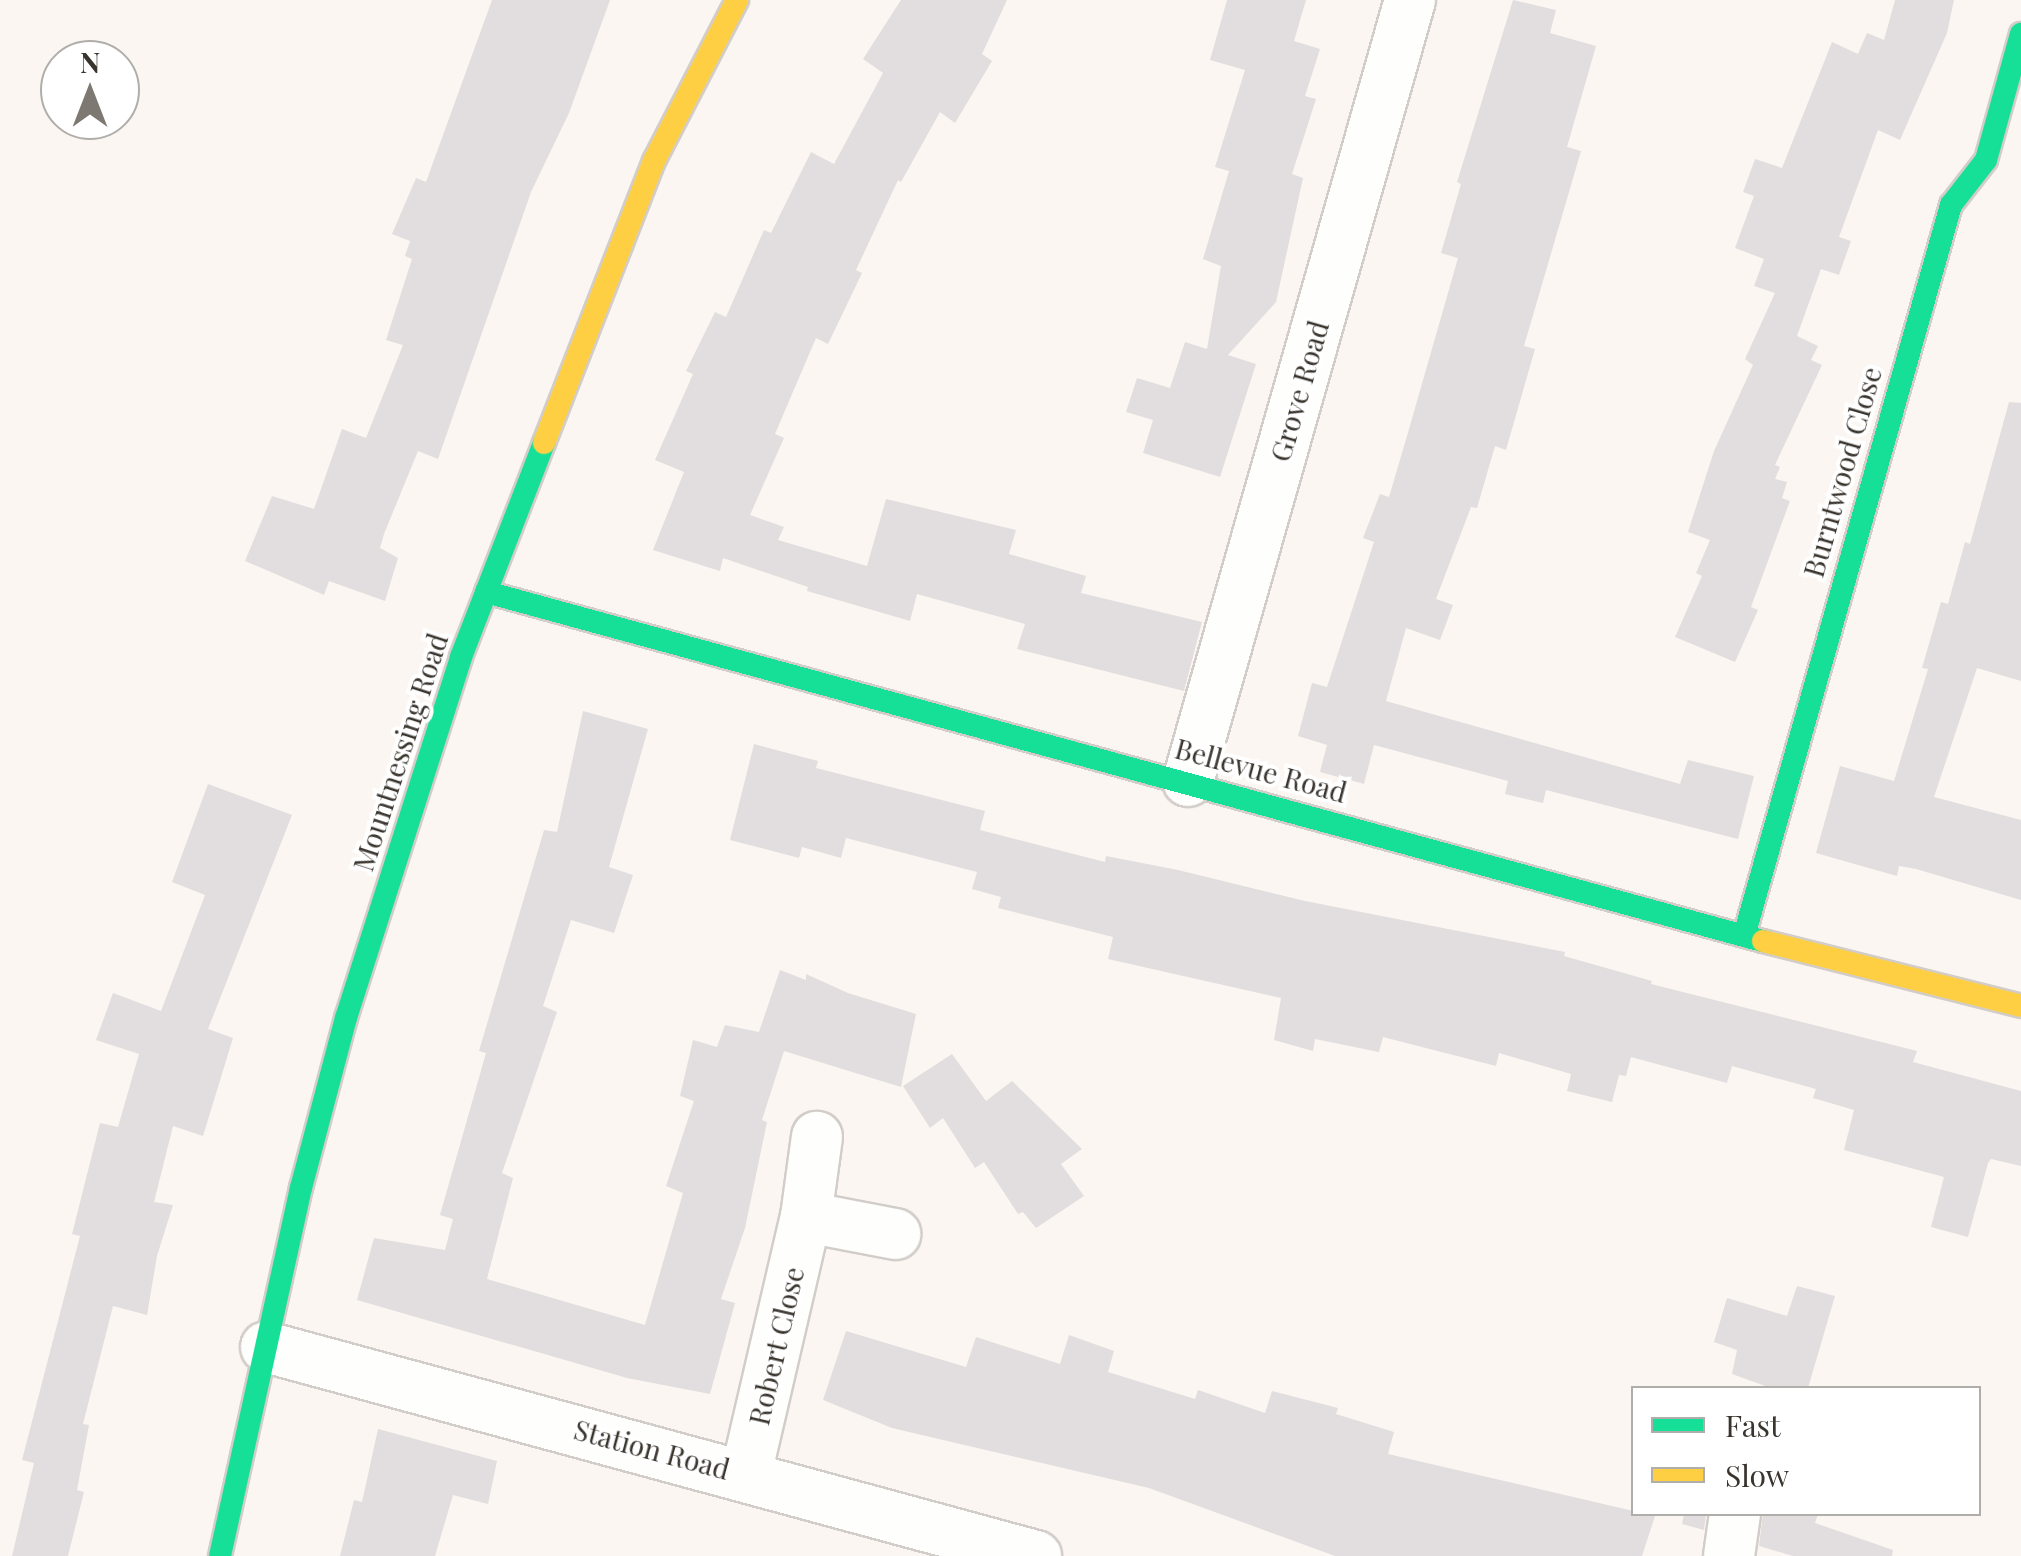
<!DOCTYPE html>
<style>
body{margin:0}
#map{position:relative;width:2021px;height:1556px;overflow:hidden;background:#fbf6f1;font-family:"Playfair Display",serif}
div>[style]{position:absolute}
.building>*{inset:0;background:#e2dedf}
.roads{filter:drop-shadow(2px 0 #d2cdc8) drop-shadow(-2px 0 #d2cdc8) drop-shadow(0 2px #d2cdc8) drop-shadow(0 -2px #d2cdc8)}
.street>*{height:50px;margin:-25px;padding:0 25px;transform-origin:25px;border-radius:25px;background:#fefefd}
.fast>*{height:22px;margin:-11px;padding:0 11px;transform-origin:11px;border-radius:11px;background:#16e098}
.slow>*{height:22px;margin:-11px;padding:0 11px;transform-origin:11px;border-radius:11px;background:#ffcf43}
span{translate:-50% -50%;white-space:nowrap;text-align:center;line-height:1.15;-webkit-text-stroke:8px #fff;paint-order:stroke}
.street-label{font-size:28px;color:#39342e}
.legend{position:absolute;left:1631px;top:1386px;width:350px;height:130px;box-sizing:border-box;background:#fff;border:2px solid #b0aeab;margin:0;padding:12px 18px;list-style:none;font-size:30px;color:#39342e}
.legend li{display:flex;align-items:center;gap:20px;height:50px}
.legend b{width:50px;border:2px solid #b0aeab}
.north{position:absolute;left:40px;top:40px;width:100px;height:100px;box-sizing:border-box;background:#fff;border:2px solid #b0aeab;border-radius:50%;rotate:0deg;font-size:28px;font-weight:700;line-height:40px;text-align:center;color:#39342e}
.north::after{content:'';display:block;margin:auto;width:35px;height:45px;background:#7d7872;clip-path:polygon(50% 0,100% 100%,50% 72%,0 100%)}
</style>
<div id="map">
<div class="building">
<i style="clip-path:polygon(492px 0,610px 0,569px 113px,531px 192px,438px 459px,418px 451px,384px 534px,380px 548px,398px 558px,385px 601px,329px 581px,324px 595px,245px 561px,272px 496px,314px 509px,342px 429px,366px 438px,403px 345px,386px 340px,412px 259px,405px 256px,410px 241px,392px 234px,416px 178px,426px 182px)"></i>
<i style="clip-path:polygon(901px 0,1007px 0,982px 54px,992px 61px,955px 123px,940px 112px,901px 182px,898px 180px,856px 270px,862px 273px,828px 344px,816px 338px,775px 434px,784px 438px,750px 515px,784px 527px,778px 540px,867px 566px,886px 499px,1016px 530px,1009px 554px,1086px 576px,1081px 593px,1202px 622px,1184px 691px,1017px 649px,1025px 624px,917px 594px,910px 621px,807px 591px,808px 587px,723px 558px,720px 571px,653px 550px,684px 472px,655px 460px,693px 374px,686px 371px,715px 312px,726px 317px,764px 230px,771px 233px,811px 152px,834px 164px,883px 73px,863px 59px)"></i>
<i style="clip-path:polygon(1227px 0,1306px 0,1294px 41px,1320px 49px,1305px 96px,1316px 99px,1292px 174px,1303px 178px,1276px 302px,1228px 355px,1256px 364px,1220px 477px,1143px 453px,1153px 420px,1126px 412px,1137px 378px,1170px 388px,1185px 342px,1207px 349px,1221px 266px,1203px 259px,1229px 171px,1215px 167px,1245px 70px,1210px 60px)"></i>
<i style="clip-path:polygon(1513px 0,1556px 10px,1550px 33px,1596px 46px,1567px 147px,1581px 151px,1524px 346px,1535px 349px,1506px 450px,1495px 446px,1477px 508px,1471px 507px,1436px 599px,1453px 605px,1440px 640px,1406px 628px,1386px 701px,1680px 784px,1688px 760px,1754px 776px,1738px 839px,1546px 790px,1543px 803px,1505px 794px,1508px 781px,1374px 745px,1364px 784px,1320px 772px,1327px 745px,1298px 736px,1312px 683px,1327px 687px,1374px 542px,1363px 538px,1380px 494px,1389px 497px,1407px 436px,1458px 258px,1441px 253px,1461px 184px,1457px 182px)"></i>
<i style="clip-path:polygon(1895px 0,1954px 0,1947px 33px,1900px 140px,1878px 130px,1839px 237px,1851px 241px,1839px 275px,1821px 269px,1797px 336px,1818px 346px,1811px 360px,1822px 365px,1775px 465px,1780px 467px,1775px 479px,1787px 482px,1782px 498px,1790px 501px,1751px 607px,1758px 610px,1735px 662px,1675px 637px,1702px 576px,1696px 573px,1710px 540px,1688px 532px,1714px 451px,1753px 365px,1745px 359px,1775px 293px,1754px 286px,1764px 259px,1735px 248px,1754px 196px,1743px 192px,1755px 159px,1782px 168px,1832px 42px,1858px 54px,1867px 33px,1884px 40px)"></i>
<i style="clip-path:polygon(2009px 402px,2021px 403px,2021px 681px,1977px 668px,1934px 797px,2021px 820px,2021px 900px,1916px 869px,1899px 866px,1897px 876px,1816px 853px,1840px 766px,1894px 781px,1928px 669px,1922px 668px,1941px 602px,1948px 604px,1965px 542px,1970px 544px)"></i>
<i style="clip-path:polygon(583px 711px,648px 729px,609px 867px,633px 875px,614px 933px,571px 920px,543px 1006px,557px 1012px,502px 1173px,513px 1178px,487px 1279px,645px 1325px,683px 1193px,666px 1186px,694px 1101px,680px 1096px,693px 1040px,717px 1047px,725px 1025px,759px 1032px,780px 970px,806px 980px,806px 974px,848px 993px,916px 1014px,901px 1087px,784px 1051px,762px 1120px,767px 1122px,745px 1228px,721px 1299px,735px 1303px,710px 1394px,627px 1378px,357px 1300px,374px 1238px,445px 1250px,453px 1219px,440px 1215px,486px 1053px,479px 1051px,544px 830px,557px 832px)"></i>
<i style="clip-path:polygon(754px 744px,818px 761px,816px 768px,985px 811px,980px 830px,1105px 862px,1106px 856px,1178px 870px,1305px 901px,1565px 952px,1564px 956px,1652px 981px,1651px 984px,1917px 1051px,1913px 1062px,2021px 1091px,2021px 1166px,1991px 1159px,1988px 1163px,1968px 1237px,1931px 1227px,1944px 1177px,1844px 1150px,1854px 1110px,1813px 1098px,1816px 1089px,1732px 1066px,1727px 1083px,1631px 1057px,1626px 1076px,1619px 1075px,1612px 1102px,1567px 1091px,1571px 1074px,1499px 1053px,1496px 1066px,1383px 1037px,1379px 1052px,1315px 1039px,1313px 1051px,1274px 1040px,1281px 998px,1108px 959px,1113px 937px,998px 908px,1001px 897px,972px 889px,977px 872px,846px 838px,841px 858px,802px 847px,799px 858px,730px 840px)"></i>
<i style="clip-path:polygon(208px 784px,292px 815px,208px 1029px,233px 1038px,203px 1136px,173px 1126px,154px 1202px,173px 1205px,157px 1256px,147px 1315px,113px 1306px,83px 1424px,89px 1425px,77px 1490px,84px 1492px,68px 1556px,12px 1556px,34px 1463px,22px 1460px,80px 1236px,72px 1234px,100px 1123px,118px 1127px,139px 1054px,96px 1040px,113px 993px,161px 1011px,205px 895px,172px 882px)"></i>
<i style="clip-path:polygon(952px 1054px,986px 1101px,1012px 1081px,1082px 1149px,1061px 1164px,1084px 1196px,1036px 1228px,1023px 1212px,1018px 1214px,984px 1162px,975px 1168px,943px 1118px,930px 1128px,903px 1086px)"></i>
<i style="clip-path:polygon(1797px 1286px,1835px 1296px,1808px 1388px,1771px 1388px,1732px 1374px,1737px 1350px,1714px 1342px,1727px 1298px,1787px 1316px)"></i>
<i style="clip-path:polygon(846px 1331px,966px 1367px,976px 1337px,1060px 1364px,1069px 1335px,1114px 1351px,1108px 1372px,1195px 1399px,1198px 1390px,1265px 1413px,1272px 1391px,1338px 1408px,1336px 1414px,1394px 1432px,1388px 1454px,1655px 1516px,1642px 1556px,1335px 1556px,1149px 1488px,892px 1428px,823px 1400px)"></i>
<i style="clip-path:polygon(378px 1429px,497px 1461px,488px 1504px,453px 1495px,435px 1556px,340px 1556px,354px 1500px,362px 1502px)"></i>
<i style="clip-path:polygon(1684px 1514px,1706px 1514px,1704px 1530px,1682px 1524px)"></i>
<i style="clip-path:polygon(1763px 1514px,1818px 1514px,1815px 1523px,1893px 1550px,1892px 1556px,1793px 1556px,1759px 1546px)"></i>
</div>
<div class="roads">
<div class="street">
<i style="left:1188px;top:781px;width:812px;rotate:-74.13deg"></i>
<i style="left:806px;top:1217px;width:91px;rotate:10.8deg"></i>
<i style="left:266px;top:1347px;width:798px;rotate:15.19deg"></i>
<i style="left:746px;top:1474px;width:264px;rotate:-76.9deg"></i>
<i style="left:806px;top:1217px;width:81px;rotate:-82.2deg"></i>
<i style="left:1729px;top:1556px;width:42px;rotate:-81.9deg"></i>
</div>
<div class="fast">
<i style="left:486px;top:592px;width:1324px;rotate:15.29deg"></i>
<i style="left:1744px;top:936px;width:760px;rotate:-74.19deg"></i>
<i style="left:1951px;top:205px;width:57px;rotate:-52.1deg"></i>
<i style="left:1986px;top:160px;width:131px;rotate:-74.5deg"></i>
<i style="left:220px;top:1556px;width:377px;rotate:-77.6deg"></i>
<i style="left:301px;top:1188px;width:176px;rotate:-75.2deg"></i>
<i style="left:346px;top:1018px;width:379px;rotate:-72.3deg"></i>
<i style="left:461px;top:657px;width:230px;rotate:-68.8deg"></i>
</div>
<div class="slow">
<i style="left:544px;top:443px;width:303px;rotate:-68.7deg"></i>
<i style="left:654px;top:161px;width:181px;rotate:-62.7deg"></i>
<i style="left:1763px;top:941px;width:266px;rotate:14.1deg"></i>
</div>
</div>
<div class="street-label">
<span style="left:1299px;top:391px;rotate:-74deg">Grove Road</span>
<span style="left:1842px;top:472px;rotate:-74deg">Burntwood Close</span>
<span style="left:400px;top:752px;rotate:-72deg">Mountnessing Road</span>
<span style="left:1261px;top:770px;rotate:15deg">Bellevue Road</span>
<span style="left:776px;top:1346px;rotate:-77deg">Robert Close</span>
<span style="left:652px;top:1449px;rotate:15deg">Station Road</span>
</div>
<ul class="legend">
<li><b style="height:12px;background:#16e098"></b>Fast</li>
<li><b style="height:12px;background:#ffcf43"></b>Slow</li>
</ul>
<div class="north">N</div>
</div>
